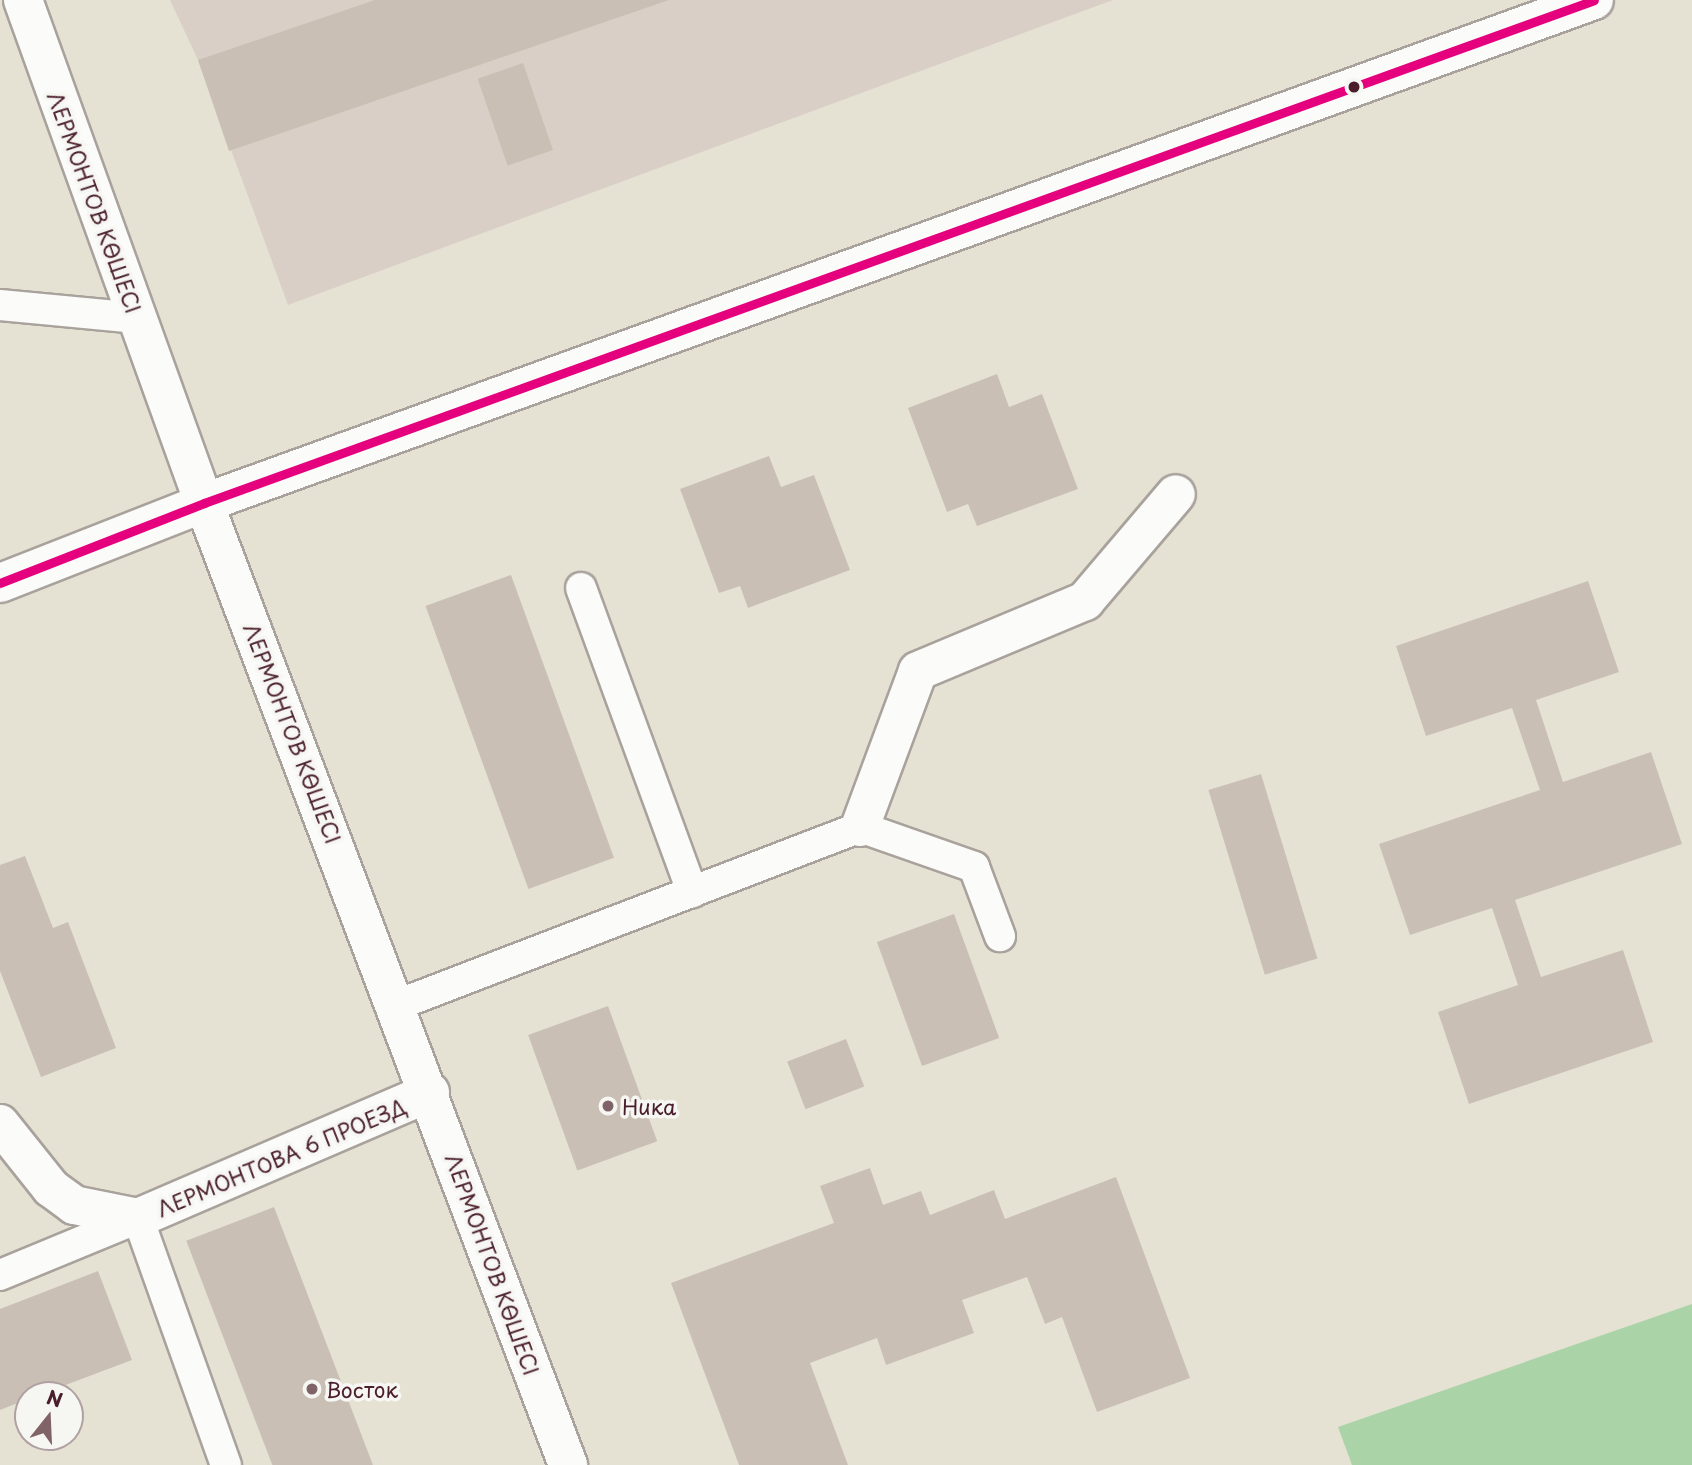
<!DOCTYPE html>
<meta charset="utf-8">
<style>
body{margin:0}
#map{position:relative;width:1692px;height:1465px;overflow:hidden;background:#e5e2d4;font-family:"Playpen Sans",sans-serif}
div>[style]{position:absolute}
.industrial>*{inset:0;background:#dacfc7}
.green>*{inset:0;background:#abd3a8}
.building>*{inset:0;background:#cabfb4;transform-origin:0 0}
.roads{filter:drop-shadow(2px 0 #a9a29c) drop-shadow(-2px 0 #a9a29c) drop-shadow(0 2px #a9a29c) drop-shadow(0 -2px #a9a29c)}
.service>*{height:30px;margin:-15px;padding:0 15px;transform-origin:15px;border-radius:15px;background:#fbfbf9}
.minor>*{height:38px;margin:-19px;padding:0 19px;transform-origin:19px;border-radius:19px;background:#fbfbf9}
.tertiary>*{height:38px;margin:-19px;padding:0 19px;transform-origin:19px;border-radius:19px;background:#fbfbf9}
.bus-1>*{height:9px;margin:-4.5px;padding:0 4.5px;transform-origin:4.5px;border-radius:4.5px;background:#e5007d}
.dots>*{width:19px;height:19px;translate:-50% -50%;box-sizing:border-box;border:4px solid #f6f6f2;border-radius:50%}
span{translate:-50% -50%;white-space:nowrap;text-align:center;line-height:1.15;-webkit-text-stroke:7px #f6f6f2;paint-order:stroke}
.street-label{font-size:21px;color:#4a1f2b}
.poi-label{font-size:21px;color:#4a1f2b}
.left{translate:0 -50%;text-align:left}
.north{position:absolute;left:14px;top:1381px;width:70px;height:70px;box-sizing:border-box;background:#f6f6f2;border:2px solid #b1a0a2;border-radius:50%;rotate:18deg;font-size:19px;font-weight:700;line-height:28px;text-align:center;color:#4a1f2b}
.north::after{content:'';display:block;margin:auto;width:24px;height:32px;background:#806366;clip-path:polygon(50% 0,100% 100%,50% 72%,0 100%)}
</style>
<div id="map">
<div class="industrial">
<i style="clip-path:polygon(170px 0,1113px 0,288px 305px,198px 60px)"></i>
</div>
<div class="green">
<i style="clip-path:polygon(1692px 1304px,1692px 1465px,1352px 1465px,1338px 1427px)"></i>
</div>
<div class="building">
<i style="clip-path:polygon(375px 0,669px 0,229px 151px,198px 60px)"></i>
<i style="left:523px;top:63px;width:92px;height:48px;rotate:71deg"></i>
<i style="clip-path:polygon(997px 374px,1009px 407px,1042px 394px,1078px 489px,977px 526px,968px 504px,947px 512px,908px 408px)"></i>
<i style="clip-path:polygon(769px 456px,781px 487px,814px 475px,850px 570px,748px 608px,740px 586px,719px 593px,680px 489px)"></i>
<i style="left:511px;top:575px;width:301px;height:91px;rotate:70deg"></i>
<i style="clip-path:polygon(1588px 581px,1619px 672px,1536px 700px,1563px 782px,1651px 752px,1682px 844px,1515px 900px,1541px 977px,1623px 950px,1653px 1042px,1469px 1104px,1438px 1012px,1518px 985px,1492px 908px,1410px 935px,1379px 844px,1540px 790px,1512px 708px,1426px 736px,1396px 646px)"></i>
<i style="left:1261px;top:774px;width:193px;height:55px;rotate:73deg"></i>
<i style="clip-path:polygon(25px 856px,53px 928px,68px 922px,116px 1048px,41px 1077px,0 971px,0 865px)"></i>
<i style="left:954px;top:914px;width:132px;height:82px;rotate:70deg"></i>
<i style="left:608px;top:1006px;width:144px;height:85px;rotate:70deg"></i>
<i style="left:846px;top:1039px;width:51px;height:63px;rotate:69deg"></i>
<i style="clip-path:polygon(870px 1168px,883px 1205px,921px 1191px,930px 1215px,994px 1190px,1005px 1219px,1116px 1177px,1190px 1378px,1097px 1412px,1062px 1317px,1045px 1324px,1027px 1277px,962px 1300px,974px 1333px,886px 1365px,877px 1338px,810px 1363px,848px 1465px,739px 1465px,671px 1283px,834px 1223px,820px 1186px)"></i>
<i style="left:274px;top:1207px;width:276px;height:94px;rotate:69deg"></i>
<i style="clip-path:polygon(98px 1271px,132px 1360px,39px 1395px,28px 1395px,28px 1399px,0 1410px,0 1309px)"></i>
</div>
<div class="roads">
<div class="service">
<i style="left:0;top:305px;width:138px;rotate:5.4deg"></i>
<i style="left:581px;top:588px;width:324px;rotate:69.9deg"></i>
<i style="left:397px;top:1005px;width:496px;rotate:-21deg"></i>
<i style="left:860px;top:827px;width:121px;rotate:19.3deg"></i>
<i style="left:974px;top:867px;width:74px;rotate:69.4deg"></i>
<i style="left:0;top:1275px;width:149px;rotate:-22.4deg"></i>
<i style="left:138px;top:1218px;width:262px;rotate:70.4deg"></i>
</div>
<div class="minor">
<i style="left:860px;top:827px;width:166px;rotate:-69.6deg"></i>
<i style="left:918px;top:671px;width:181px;rotate:-22.7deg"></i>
<i style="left:1085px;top:601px;width:140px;rotate:-49.6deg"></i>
<i style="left:0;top:1124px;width:82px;rotate:51.4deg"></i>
<i style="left:51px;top:1188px;width:29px;rotate:36deg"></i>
<i style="left:74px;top:1205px;width:65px;rotate:11.5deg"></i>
<i style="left:138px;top:1218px;width:318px;rotate:-23.3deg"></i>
</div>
<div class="tertiary">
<i style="left:23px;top:0;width:535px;rotate:70.21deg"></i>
<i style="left:204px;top:503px;width:1029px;rotate:69.27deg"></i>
<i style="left:0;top:583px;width:219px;rotate:-21.4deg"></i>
<i style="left:204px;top:503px;width:1478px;rotate:-19.89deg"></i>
</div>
</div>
<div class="bus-1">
<i style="left:0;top:583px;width:219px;rotate:-21.4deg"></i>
<i style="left:204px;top:503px;width:1478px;rotate:-19.89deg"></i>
</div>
<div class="dots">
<i style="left:1354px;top:87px;background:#4a1f2b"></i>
<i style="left:608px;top:1106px;background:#806366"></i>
<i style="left:312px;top:1389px;background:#806366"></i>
</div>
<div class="street-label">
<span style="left:95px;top:202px;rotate:70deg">ЛЕРМОНТОВ КӨШЕСІ</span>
<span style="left:293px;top:733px;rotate:69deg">ЛЕРМОНТОВ КӨШЕСІ</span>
<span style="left:281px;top:1157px;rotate:-23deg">ЛЕРМОНТОВА 6 ПРОЕЗД</span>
<span style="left:493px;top:1264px;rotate:70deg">ЛЕРМОНТОВ КӨШЕСІ</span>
</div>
<div class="poi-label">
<span class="left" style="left:622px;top:1106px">Ника</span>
<span class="left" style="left:326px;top:1389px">Восток</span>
</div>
<div class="north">N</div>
</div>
